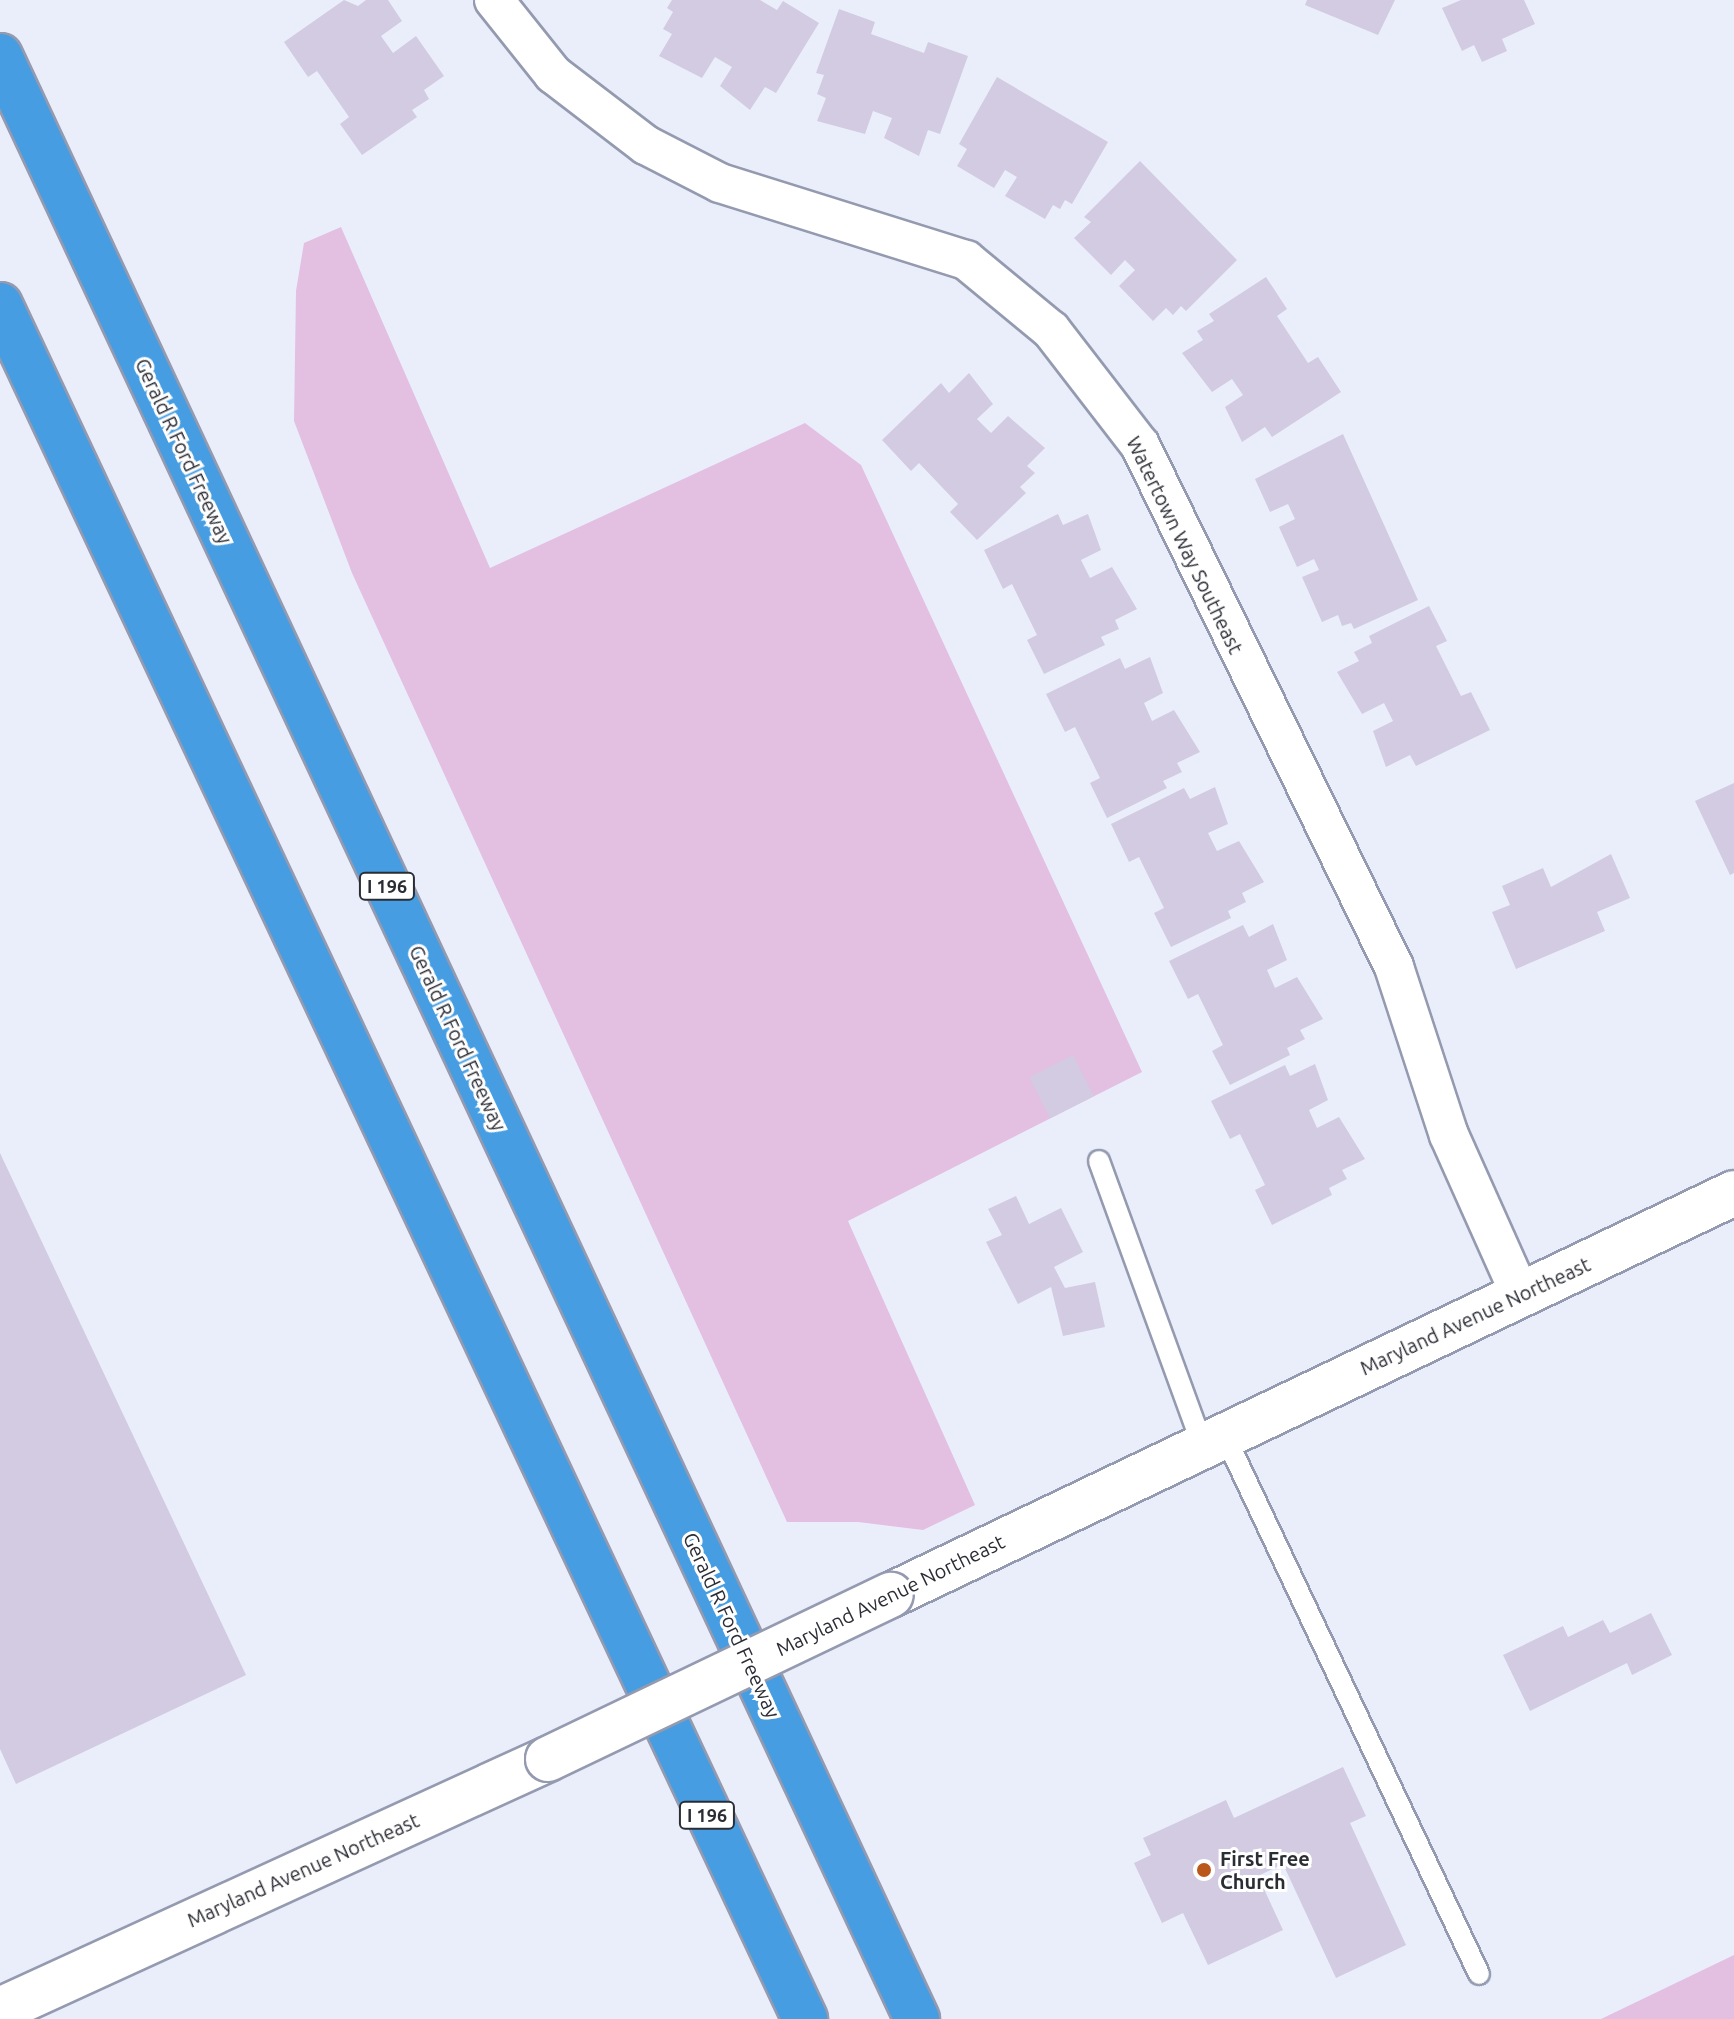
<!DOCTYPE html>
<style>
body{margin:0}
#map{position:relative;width:1734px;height:2019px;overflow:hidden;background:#eaeefb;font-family:Ubuntu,sans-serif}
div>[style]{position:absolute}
.green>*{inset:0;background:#e3bfe2}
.building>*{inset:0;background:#d2cbe1;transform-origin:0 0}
.roads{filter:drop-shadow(2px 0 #949aaf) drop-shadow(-2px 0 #949aaf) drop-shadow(0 2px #949aaf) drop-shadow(0 -2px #949aaf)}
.lane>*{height:20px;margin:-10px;padding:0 10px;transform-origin:10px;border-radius:10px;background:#fff}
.street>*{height:38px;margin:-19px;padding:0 19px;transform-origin:19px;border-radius:19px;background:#fff}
.secondary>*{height:44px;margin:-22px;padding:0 22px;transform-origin:22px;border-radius:22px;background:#fff}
.highway>*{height:44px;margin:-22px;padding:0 22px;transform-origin:22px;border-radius:22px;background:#469de2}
.bridges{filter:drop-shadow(2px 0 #949aaf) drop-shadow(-2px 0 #949aaf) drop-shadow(0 2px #949aaf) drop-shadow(0 -2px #949aaf)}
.secondary-bridge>*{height:44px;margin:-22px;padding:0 22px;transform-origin:22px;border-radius:22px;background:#fff}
.dots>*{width:22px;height:22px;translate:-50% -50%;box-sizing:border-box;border:4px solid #fff;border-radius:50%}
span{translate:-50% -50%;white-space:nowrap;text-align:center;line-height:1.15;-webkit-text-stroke:6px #fff;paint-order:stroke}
.shield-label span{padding:2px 6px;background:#fff;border:2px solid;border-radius:6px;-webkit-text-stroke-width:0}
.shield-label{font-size:18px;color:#2b2d35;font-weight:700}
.street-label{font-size:20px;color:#2b2d35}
.poi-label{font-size:20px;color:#2b2d35;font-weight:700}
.left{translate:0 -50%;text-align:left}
</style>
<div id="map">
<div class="green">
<i style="clip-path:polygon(341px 227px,490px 568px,805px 423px,861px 465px,1142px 1072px,848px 1221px,975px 1505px,923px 1530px,858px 1522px,787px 1522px,352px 573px,294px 421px,296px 291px,304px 243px)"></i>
<i style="clip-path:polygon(1734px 1955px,1734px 2019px,1601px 2019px)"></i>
</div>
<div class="building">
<i style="clip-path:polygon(344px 0,358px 6px,366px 0,388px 0,402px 21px,381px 36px,393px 53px,416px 36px,444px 76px,424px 90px,429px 99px,412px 110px,417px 117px,362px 155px,340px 124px,349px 117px,317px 71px,308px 77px,284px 42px)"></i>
<i style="clip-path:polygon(672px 0,760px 0,777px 10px,783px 1px,819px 23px,776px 93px,765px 87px,750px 110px,720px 86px,732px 67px,715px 57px,702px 78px,659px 56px,672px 34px,663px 29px,673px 12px,667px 8px)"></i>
<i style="clip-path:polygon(1307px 0,1395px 0,1378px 35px,1305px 5px)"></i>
<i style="clip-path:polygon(1461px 0,1524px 0,1535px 24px,1502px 39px,1507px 51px,1482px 62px,1474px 45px,1462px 51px,1442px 8px)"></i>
<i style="clip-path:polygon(839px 9px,875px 22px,871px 34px,924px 53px,928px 42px,968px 56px,940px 134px,928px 130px,919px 156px,884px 138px,892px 118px,873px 111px,865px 134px,817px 121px,826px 98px,817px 94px,824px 75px,816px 73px)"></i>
<i style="clip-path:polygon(997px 77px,1108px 142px,1072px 204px,1065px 200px,1060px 209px,1053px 205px,1045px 219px,1005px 196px,1017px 177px,1005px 170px,994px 188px,957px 166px,967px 149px,959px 144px)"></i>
<i style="clip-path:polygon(1140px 161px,1237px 260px,1186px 311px,1181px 306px,1173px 315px,1166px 308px,1153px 321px,1119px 286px,1135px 270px,1125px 260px,1111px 275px,1074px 238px,1091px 222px,1084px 217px)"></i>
<i style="clip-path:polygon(1266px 277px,1287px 309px,1277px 316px,1308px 363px,1318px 357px,1341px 392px,1272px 437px,1265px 427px,1242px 442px,1225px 407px,1243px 395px,1232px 379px,1212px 392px,1182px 353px,1203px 340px,1197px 331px,1214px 321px,1209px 314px)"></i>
<i style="clip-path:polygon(969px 373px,993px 404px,977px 419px,991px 433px,1008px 416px,1045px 448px,1027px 466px,1035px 473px,1020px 487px,1026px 493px,977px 540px,950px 512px,958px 504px,919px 463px,911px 471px,882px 440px,941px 383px,949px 393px)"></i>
<i style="clip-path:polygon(1343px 434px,1418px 600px,1354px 629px,1351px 623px,1342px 626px,1338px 615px,1322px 622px,1302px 577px,1319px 570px,1314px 559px,1297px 567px,1279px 527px,1295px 519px,1288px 504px,1270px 512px,1255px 479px)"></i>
<i style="clip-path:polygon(1058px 514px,1063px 525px,1088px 514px,1101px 550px,1081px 560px,1090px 578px,1112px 567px,1137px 609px,1115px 620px,1119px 629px,1101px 637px,1105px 645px,1044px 674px,1027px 640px,1037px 635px,1012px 584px,1003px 589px,984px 550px)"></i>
<i style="clip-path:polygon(1429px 606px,1447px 641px,1436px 646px,1461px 696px,1471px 692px,1490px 730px,1416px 766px,1410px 755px,1386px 767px,1373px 731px,1393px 721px,1384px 703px,1362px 714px,1337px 672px,1359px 661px,1354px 652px,1372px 643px,1369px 636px)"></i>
<i style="clip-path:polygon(1150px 657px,1163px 693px,1144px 703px,1152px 721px,1174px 710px,1200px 752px,1177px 763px,1182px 772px,1163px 781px,1167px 788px,1107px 818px,1090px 783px,1100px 778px,1075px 727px,1065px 732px,1046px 694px,1120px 658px,1125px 669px)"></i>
<i style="clip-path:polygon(1734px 783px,1734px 873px,1730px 875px,1695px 801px)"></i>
<i style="clip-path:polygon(1215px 787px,1228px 824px,1208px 833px,1217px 851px,1239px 841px,1264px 882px,1242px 893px,1246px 902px,1228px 911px,1231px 918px,1171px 947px,1154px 913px,1164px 908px,1139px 857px,1129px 862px,1111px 824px,1184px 788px,1190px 799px)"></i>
<i style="clip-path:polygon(1611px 854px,1630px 898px,1597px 912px,1605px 931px,1516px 969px,1492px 912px,1510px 905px,1502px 886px,1543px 868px,1551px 887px)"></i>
<i style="clip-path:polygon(1273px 924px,1287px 960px,1267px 970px,1275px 988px,1297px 977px,1323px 1019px,1300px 1030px,1305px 1039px,1287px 1048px,1290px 1055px,1230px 1085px,1212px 1051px,1223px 1045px,1198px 994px,1188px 999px,1169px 961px,1243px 925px,1249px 937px)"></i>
<i style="left:1073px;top:1055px;width:46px;height:49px;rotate:63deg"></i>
<i style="clip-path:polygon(1315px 1064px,1328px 1100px,1309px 1110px,1317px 1128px,1339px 1117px,1365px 1159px,1342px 1170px,1347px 1179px,1329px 1188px,1332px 1195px,1272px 1225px,1255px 1190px,1265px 1185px,1240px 1134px,1230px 1139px,1211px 1101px,1285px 1065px,1290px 1076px)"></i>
<i style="clip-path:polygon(0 1153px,246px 1675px,16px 1784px,0 1749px)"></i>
<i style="clip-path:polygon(1016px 1196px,1029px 1224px,1061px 1208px,1083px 1252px,1054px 1267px,1065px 1288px,1095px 1282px,1105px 1327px,1063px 1336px,1051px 1287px,1018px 1304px,986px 1242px,1002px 1235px,988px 1209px)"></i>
<i style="clip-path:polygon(1651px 1613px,1672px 1655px,1632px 1675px,1627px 1663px,1530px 1711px,1503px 1655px,1563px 1626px,1568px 1637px,1603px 1620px,1610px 1633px)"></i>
<i style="clip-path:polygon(1343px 1767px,1366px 1816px,1350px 1823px,1406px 1945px,1336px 1978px,1283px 1864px,1258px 1876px,1283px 1930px,1208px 1965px,1183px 1913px,1162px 1923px,1134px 1863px,1151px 1855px,1143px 1838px,1226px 1800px,1234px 1818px)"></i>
</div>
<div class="roads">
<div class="lane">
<i style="left:1099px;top:1161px;width:301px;rotate:70deg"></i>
<i style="left:1224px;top:1434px;width:597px;rotate:64.72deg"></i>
</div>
<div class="street">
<i style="left:494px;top:0;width:95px;rotate:51.4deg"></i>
<i style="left:553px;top:74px;width:117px;rotate:37.4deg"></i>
<i style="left:646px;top:145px;width:83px;rotate:27.2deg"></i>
<i style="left:720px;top:183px;width:258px;rotate:17.4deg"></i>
<i style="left:966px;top:260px;width:110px;rotate:39.5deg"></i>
<i style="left:1051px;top:330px;width:145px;rotate:52.3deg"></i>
<i style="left:1140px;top:445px;width:581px;rotate:64.05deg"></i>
<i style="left:1394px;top:967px;width:177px;rotate:71.9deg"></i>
<i style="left:1449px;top:1135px;width:174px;rotate:65.9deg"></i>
</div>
<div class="secondary">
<i style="left:891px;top:1595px;width:934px;rotate:-25.49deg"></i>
<i style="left:0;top:2010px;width:603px;rotate:-24.61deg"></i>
</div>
<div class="highway">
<i style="left:0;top:56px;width:2167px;rotate:64.96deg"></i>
<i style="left:0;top:305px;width:1894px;rotate:64.84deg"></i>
</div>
</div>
<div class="bridges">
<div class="secondary-bridge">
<i style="left:548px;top:1759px;width:380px;rotate:-25.6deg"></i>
</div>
</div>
<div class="dots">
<i style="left:1204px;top:1870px;background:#b95818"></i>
</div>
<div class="shield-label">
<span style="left:387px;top:886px">I 196</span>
<span style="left:707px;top:1815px">I 196</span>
</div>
<div class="street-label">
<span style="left:184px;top:451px;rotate:65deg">Gerald R Ford Freeway</span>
<span style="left:1185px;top:545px;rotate:64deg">Watertown Way Southeast</span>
<span style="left:458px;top:1038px;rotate:65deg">Gerald R Ford Freeway</span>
<span style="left:1475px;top:1316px;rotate:-25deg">Maryland Avenue Northeast</span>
<span style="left:890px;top:1595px;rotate:-26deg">Maryland Avenue Northeast</span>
<span style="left:732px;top:1625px;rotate:65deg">Gerald R Ford Freeway</span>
<span style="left:303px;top:1870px;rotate:-24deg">Maryland Avenue Northeast</span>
</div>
<div class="poi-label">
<span class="left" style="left:1220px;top:1870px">First Free<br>Church</span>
</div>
</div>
